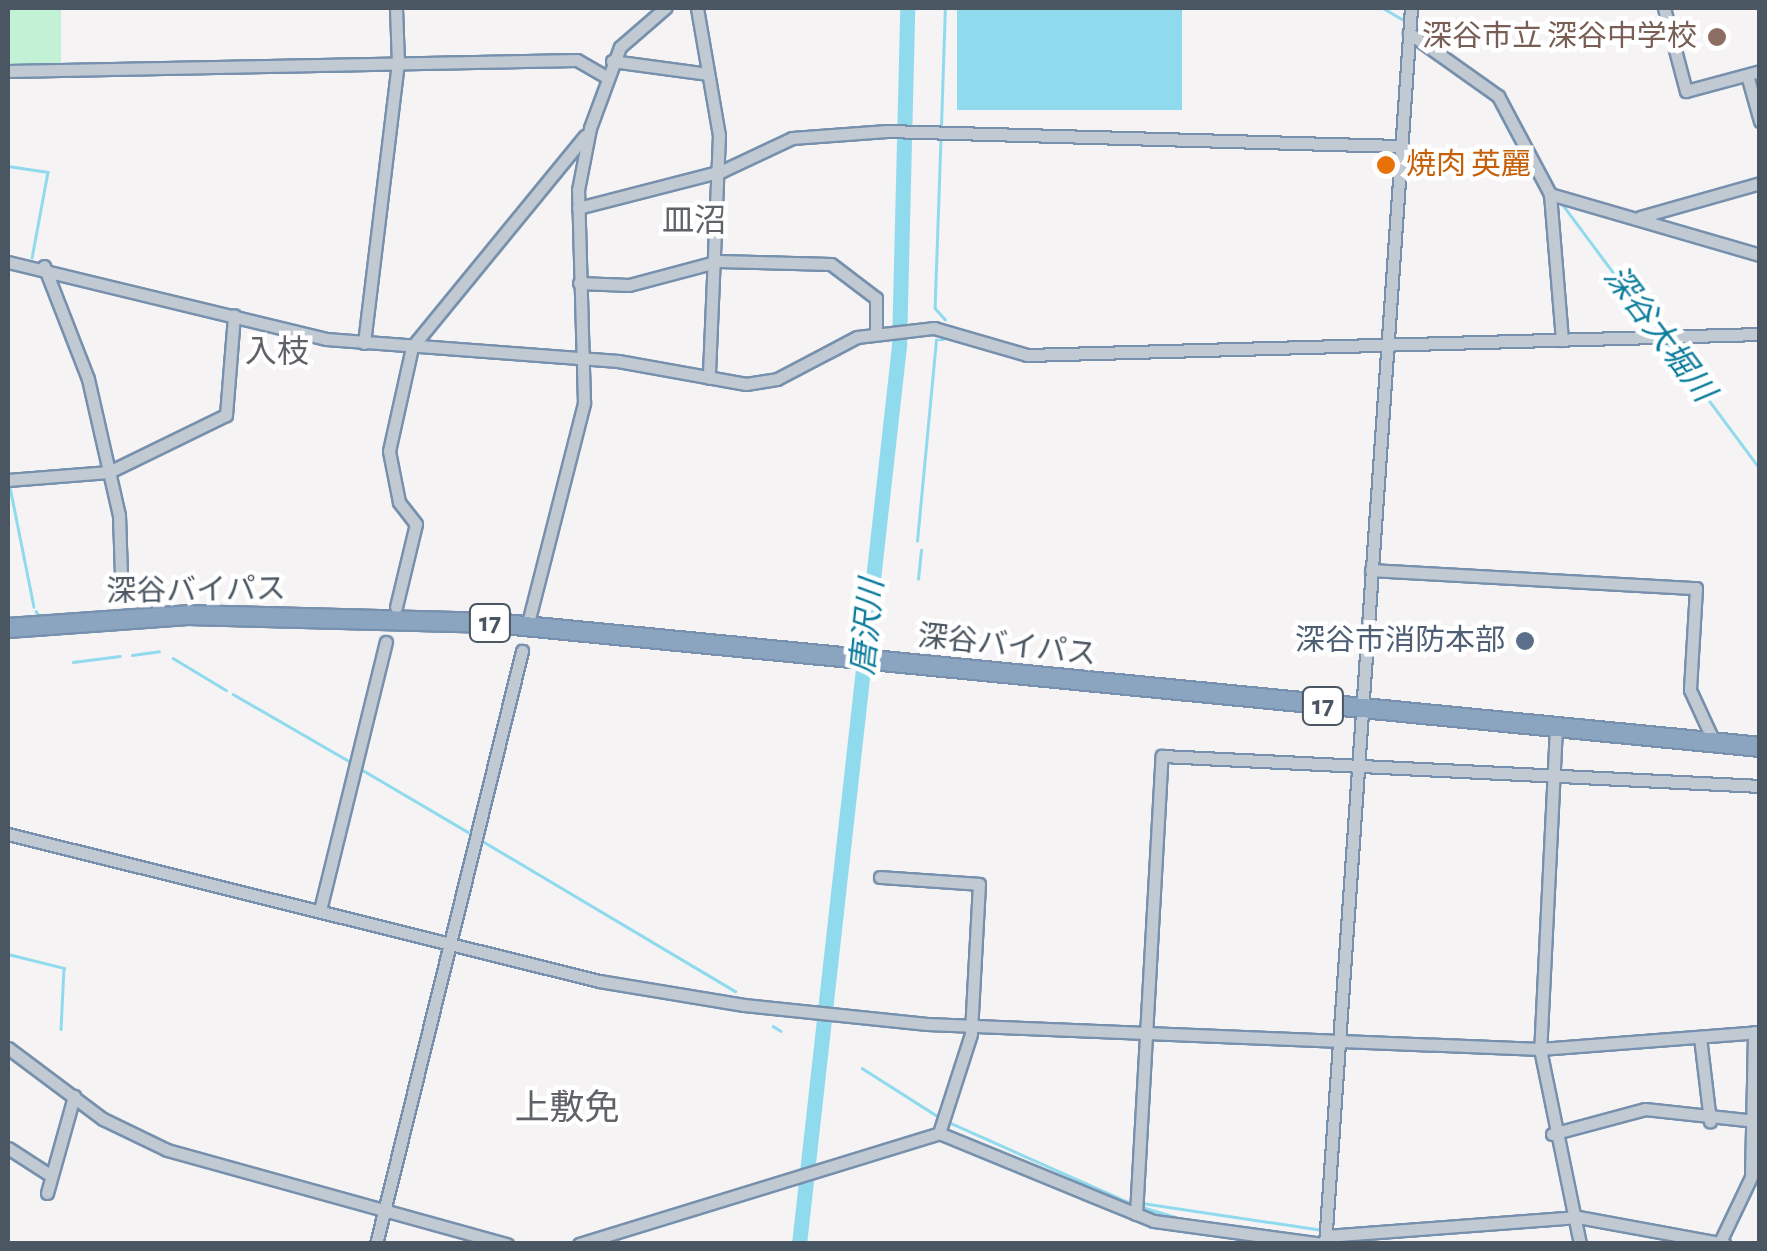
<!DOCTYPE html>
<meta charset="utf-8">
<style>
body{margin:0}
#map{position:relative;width:1767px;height:1251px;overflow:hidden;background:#f5f3f3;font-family:"Alegreya Sans","Noto Sans JP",sans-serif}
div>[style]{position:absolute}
.green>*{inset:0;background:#c3f1d5;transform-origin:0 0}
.water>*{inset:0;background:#90daee;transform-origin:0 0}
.stream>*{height:2.5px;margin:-1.25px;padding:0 1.25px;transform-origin:1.25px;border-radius:1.25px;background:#90daee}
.river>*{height:15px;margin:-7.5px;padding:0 7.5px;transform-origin:7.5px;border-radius:7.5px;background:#90daee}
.roads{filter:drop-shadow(2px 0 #7690ad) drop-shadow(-2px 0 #7690ad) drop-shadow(0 2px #7690ad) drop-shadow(0 -2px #7690ad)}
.minor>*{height:11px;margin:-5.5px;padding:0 5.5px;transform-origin:5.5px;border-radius:5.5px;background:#c1cad2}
.highway>*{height:18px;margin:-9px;padding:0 9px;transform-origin:9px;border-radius:9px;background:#8ba5c1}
.dots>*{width:28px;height:28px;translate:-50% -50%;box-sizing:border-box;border:5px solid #fff;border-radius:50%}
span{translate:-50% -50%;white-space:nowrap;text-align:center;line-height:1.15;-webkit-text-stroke:9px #fff;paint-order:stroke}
.shield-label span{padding:2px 8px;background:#fff;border:2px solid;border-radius:8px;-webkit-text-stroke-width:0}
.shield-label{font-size:28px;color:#4a5661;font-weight:700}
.education-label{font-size:30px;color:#785e54}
.right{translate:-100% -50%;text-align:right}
.food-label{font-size:30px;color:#c56008}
.left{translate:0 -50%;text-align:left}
.street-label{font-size:30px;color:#4a5661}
.service-label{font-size:30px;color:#4e5e75}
.neighbourhood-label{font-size:32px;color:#5f6368}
.water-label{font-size:32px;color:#0c7c9b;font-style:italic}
.quarter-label{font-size:35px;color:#5f6368}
.frame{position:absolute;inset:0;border:10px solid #4a5661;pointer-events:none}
</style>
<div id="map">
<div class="green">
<i style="left:8px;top:8px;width:53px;height:60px"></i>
</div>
<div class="water">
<i style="left:957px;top:8px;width:225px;height:102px"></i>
</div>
<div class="stream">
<i style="left:1383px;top:8px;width:24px;rotate:30deg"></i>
<i style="left:1415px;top:28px;width:105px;rotate:36.1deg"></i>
<i style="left:1500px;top:90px;width:112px;rotate:61.1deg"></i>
<i style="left:941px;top:126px;width:118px;rotate:-88.1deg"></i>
<i style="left:941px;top:139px;width:169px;rotate:92deg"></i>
<i style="left:935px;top:308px;width:15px;rotate:48deg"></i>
<i style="left:8px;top:166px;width:40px;rotate:8.5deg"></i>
<i style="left:48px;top:172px;width:87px;rotate:100.5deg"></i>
<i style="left:1560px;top:201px;width:162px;rotate:53.3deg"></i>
<i style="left:1665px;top:341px;width:159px;rotate:53.4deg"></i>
<i style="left:8px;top:365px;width:37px;rotate:90deg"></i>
<i style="left:8px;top:438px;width:36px;rotate:90deg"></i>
<i style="left:9px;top:482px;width:127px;rotate:78.7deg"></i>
<i style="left:917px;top:541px;width:202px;rotate:-84.6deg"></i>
<i style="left:936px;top:340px;width:8px"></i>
<i style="left:117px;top:577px;width:23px;rotate:88deg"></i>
<i style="left:918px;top:579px;width:29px;rotate:-84deg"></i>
<i style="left:36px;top:611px;width:6px;rotate:59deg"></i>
<i style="left:132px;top:655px;width:27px;rotate:-8deg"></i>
<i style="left:173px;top:658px;width:62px;rotate:31.1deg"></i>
<i style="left:73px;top:662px;width:47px;rotate:-7.3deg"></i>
<i style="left:233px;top:694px;width:136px;rotate:30deg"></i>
<i style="left:361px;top:769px;width:124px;rotate:30.5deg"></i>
<i style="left:479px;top:839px;width:298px;rotate:30.7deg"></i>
<i style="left:8px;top:954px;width:58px;rotate:14deg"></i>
<i style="left:64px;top:968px;width:61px;rotate:92.8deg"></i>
<i style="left:773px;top:1026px;width:9px;rotate:32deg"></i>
<i style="left:862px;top:1068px;width:91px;rotate:32.5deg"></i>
<i style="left:946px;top:1121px;width:201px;rotate:24deg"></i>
<i style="left:1142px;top:1203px;width:182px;rotate:8.5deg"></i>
<i style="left:1142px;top:1207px;width:42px;rotate:16.7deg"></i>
<i style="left:1274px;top:1232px;width:46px;rotate:7.4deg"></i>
</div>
<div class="river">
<i style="left:799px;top:1244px;width:904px;rotate:-83.65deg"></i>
<i style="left:899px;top:346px;width:338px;rotate:-88.6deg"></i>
</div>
<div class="roads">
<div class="minor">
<i style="left:697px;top:8px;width:129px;rotate:80.2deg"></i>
<i style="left:719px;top:135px;width:243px;rotate:92.4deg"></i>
<i style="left:1664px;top:8px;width:86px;rotate:75.2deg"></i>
<i style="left:1686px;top:91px;width:77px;rotate:-15.1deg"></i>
<i style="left:1409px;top:33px;width:109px;rotate:35.3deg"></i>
<i style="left:1498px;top:96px;width:111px;rotate:62deg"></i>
<i style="left:612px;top:61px;width:97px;rotate:7.7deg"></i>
<i style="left:8px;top:71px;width:569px;rotate:-1.11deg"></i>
<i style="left:577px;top:60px;width:32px;rotate:30deg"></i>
<i style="left:1747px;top:75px;width:48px;rotate:74.2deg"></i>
<i style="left:578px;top:208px;width:149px;rotate:-14.4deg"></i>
<i style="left:722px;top:171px;width:77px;rotate:-25.2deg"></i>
<i style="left:792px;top:138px;width:95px;rotate:-4.2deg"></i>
<i style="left:887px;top:131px;width:510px;rotate:1.68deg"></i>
<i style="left:1640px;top:217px;width:125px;rotate:-15.8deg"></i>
<i style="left:8px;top:262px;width:327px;rotate:13.6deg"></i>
<i style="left:326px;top:339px;width:293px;rotate:4.3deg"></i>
<i style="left:618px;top:361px;width:130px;rotate:10.2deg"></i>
<i style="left:746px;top:384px;width:31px;rotate:-9deg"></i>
<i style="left:777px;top:379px;width:90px;rotate:-27.7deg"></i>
<i style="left:857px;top:337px;width:78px;rotate:-6.7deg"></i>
<i style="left:934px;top:328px;width:97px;rotate:16.2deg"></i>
<i style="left:1027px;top:355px;width:733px;rotate:-1.64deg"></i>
<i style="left:44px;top:266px;width:121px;rotate:68.7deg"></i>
<i style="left:88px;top:379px;width:139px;rotate:77.2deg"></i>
<i style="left:119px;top:515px;width:59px;rotate:88.1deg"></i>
<i style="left:579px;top:283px;width:50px;rotate:2.3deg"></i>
<i style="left:629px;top:285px;width:93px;rotate:-14.9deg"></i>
<i style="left:719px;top:261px;width:112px;rotate:1.5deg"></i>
<i style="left:831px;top:264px;width:56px;rotate:37.1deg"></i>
<i style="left:876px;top:298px;width:35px;rotate:90deg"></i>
<i style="left:1562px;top:340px;width:146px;rotate:-94.7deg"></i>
<i style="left:1550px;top:194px;width:219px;rotate:16.2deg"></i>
<i style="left:364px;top:343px;width:282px;rotate:-83.1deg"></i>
<i style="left:398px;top:63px;width:55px;rotate:-92.1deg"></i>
<i style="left:8px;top:480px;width:101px;rotate:-4.5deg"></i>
<i style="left:109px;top:472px;width:130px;rotate:-26deg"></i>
<i style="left:226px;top:415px;width:100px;rotate:-85.4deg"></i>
<i style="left:1371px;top:570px;width:325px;rotate:3.2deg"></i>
<i style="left:1696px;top:588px;width:102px;rotate:93.4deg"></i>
<i style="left:1690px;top:690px;width:57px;rotate:65.2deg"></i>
<i style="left:396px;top:607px;width:85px;rotate:-76.5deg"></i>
<i style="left:416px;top:524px;width:28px;rotate:-128deg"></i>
<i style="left:399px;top:502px;width:52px;rotate:-101.1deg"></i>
<i style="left:389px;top:451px;width:107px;rotate:-77.5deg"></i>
<i style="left:412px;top:347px;width:273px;rotate:-50.7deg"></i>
<i style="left:529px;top:619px;width:223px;rotate:-75.7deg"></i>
<i style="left:584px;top:403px;width:213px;rotate:-91.6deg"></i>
<i style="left:578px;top:190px;width:63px;rotate:-79deg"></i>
<i style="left:590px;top:128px;width:86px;rotate:-69.7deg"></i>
<i style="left:620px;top:47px;width:60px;rotate:-40.9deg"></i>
<i style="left:1556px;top:727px;width:322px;rotate:92.8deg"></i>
<i style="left:1540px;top:1049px;width:199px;rotate:78.4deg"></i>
<i style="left:8px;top:834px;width:609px;rotate:13.97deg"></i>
<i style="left:599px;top:981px;width:147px;rotate:9.4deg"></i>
<i style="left:744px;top:1005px;width:184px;rotate:5.9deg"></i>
<i style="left:927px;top:1024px;width:614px;rotate:2.34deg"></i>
<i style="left:1540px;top:1049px;width:221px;rotate:-4.4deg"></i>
<i style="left:880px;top:877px;width:99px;rotate:4deg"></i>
<i style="left:979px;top:884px;width:150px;rotate:93.1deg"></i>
<i style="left:971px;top:1034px;width:104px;rotate:107.9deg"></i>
<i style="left:320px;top:910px;width:276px;rotate:-76.2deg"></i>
<i style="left:1700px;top:1037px;width:85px;rotate:83.2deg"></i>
<i style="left:8px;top:1048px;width:119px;rotate:36.8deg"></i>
<i style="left:103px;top:1119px;width:71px;rotate:25.8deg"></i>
<i style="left:167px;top:1150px;width:353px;rotate:15.5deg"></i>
<i style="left:1552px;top:1134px;width:96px;rotate:-15deg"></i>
<i style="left:1645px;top:1109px;width:111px;rotate:6.2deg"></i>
<i style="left:8px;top:1148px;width:50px;rotate:32.7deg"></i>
<i style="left:47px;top:1193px;width:101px;rotate:-74.4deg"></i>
<i style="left:1136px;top:1214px;width:459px;rotate:-86.8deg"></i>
<i style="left:1162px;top:756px;width:599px;rotate:2.87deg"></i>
<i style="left:1326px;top:1236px;width:253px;rotate:-4.3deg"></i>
<i style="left:1578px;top:1217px;width:149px;rotate:10.4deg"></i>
<i style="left:1720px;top:1242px;width:72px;rotate:-64.5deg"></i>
<i style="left:1751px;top:1177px;width:145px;rotate:-88.8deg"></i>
<i style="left:376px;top:1244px;width:611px;rotate:-76.17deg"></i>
<i style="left:579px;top:1244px;width:377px;rotate:-17.1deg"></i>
<i style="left:939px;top:1133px;width:232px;rotate:22.3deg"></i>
<i style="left:1154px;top:1221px;width:170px;rotate:7.8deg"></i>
<i style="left:1325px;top:1244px;width:1239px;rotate:-86.02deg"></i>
</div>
<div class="highway">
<i style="left:8px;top:628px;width:180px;rotate:-4.1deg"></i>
<i style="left:188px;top:615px;width:306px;rotate:1.5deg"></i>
<i style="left:494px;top:623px;width:1272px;rotate:5.59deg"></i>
</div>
</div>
<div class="dots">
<i style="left:1717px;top:37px;background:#8d6e63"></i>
<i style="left:1386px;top:165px;background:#e8710a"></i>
<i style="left:1525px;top:641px;background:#5c6f8a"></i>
</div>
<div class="shield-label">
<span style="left:490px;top:623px">17</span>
<span style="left:1323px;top:706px">17</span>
</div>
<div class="education-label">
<span class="right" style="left:1697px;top:37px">深谷市立 深谷中学校</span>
</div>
<div class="food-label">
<span class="left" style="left:1406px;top:165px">焼肉 英麗</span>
</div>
<div class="street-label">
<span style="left:196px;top:591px;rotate:-1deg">深谷バイパス</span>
<span style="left:1007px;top:646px;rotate:6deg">深谷バイパス</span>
</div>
<div class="service-label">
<span class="right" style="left:1505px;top:641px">深谷市消防本部</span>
</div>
<div class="neighbourhood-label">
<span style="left:694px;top:221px">皿沼</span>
<span style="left:277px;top:352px">入枝</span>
</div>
<div class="water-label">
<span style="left:1659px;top:334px;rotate:53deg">深谷大堀川</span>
<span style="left:868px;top:627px;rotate:-84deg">唐沢川</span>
</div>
<div class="quarter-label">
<span style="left:567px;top:1109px">上敷免</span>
</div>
<div class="frame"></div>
</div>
